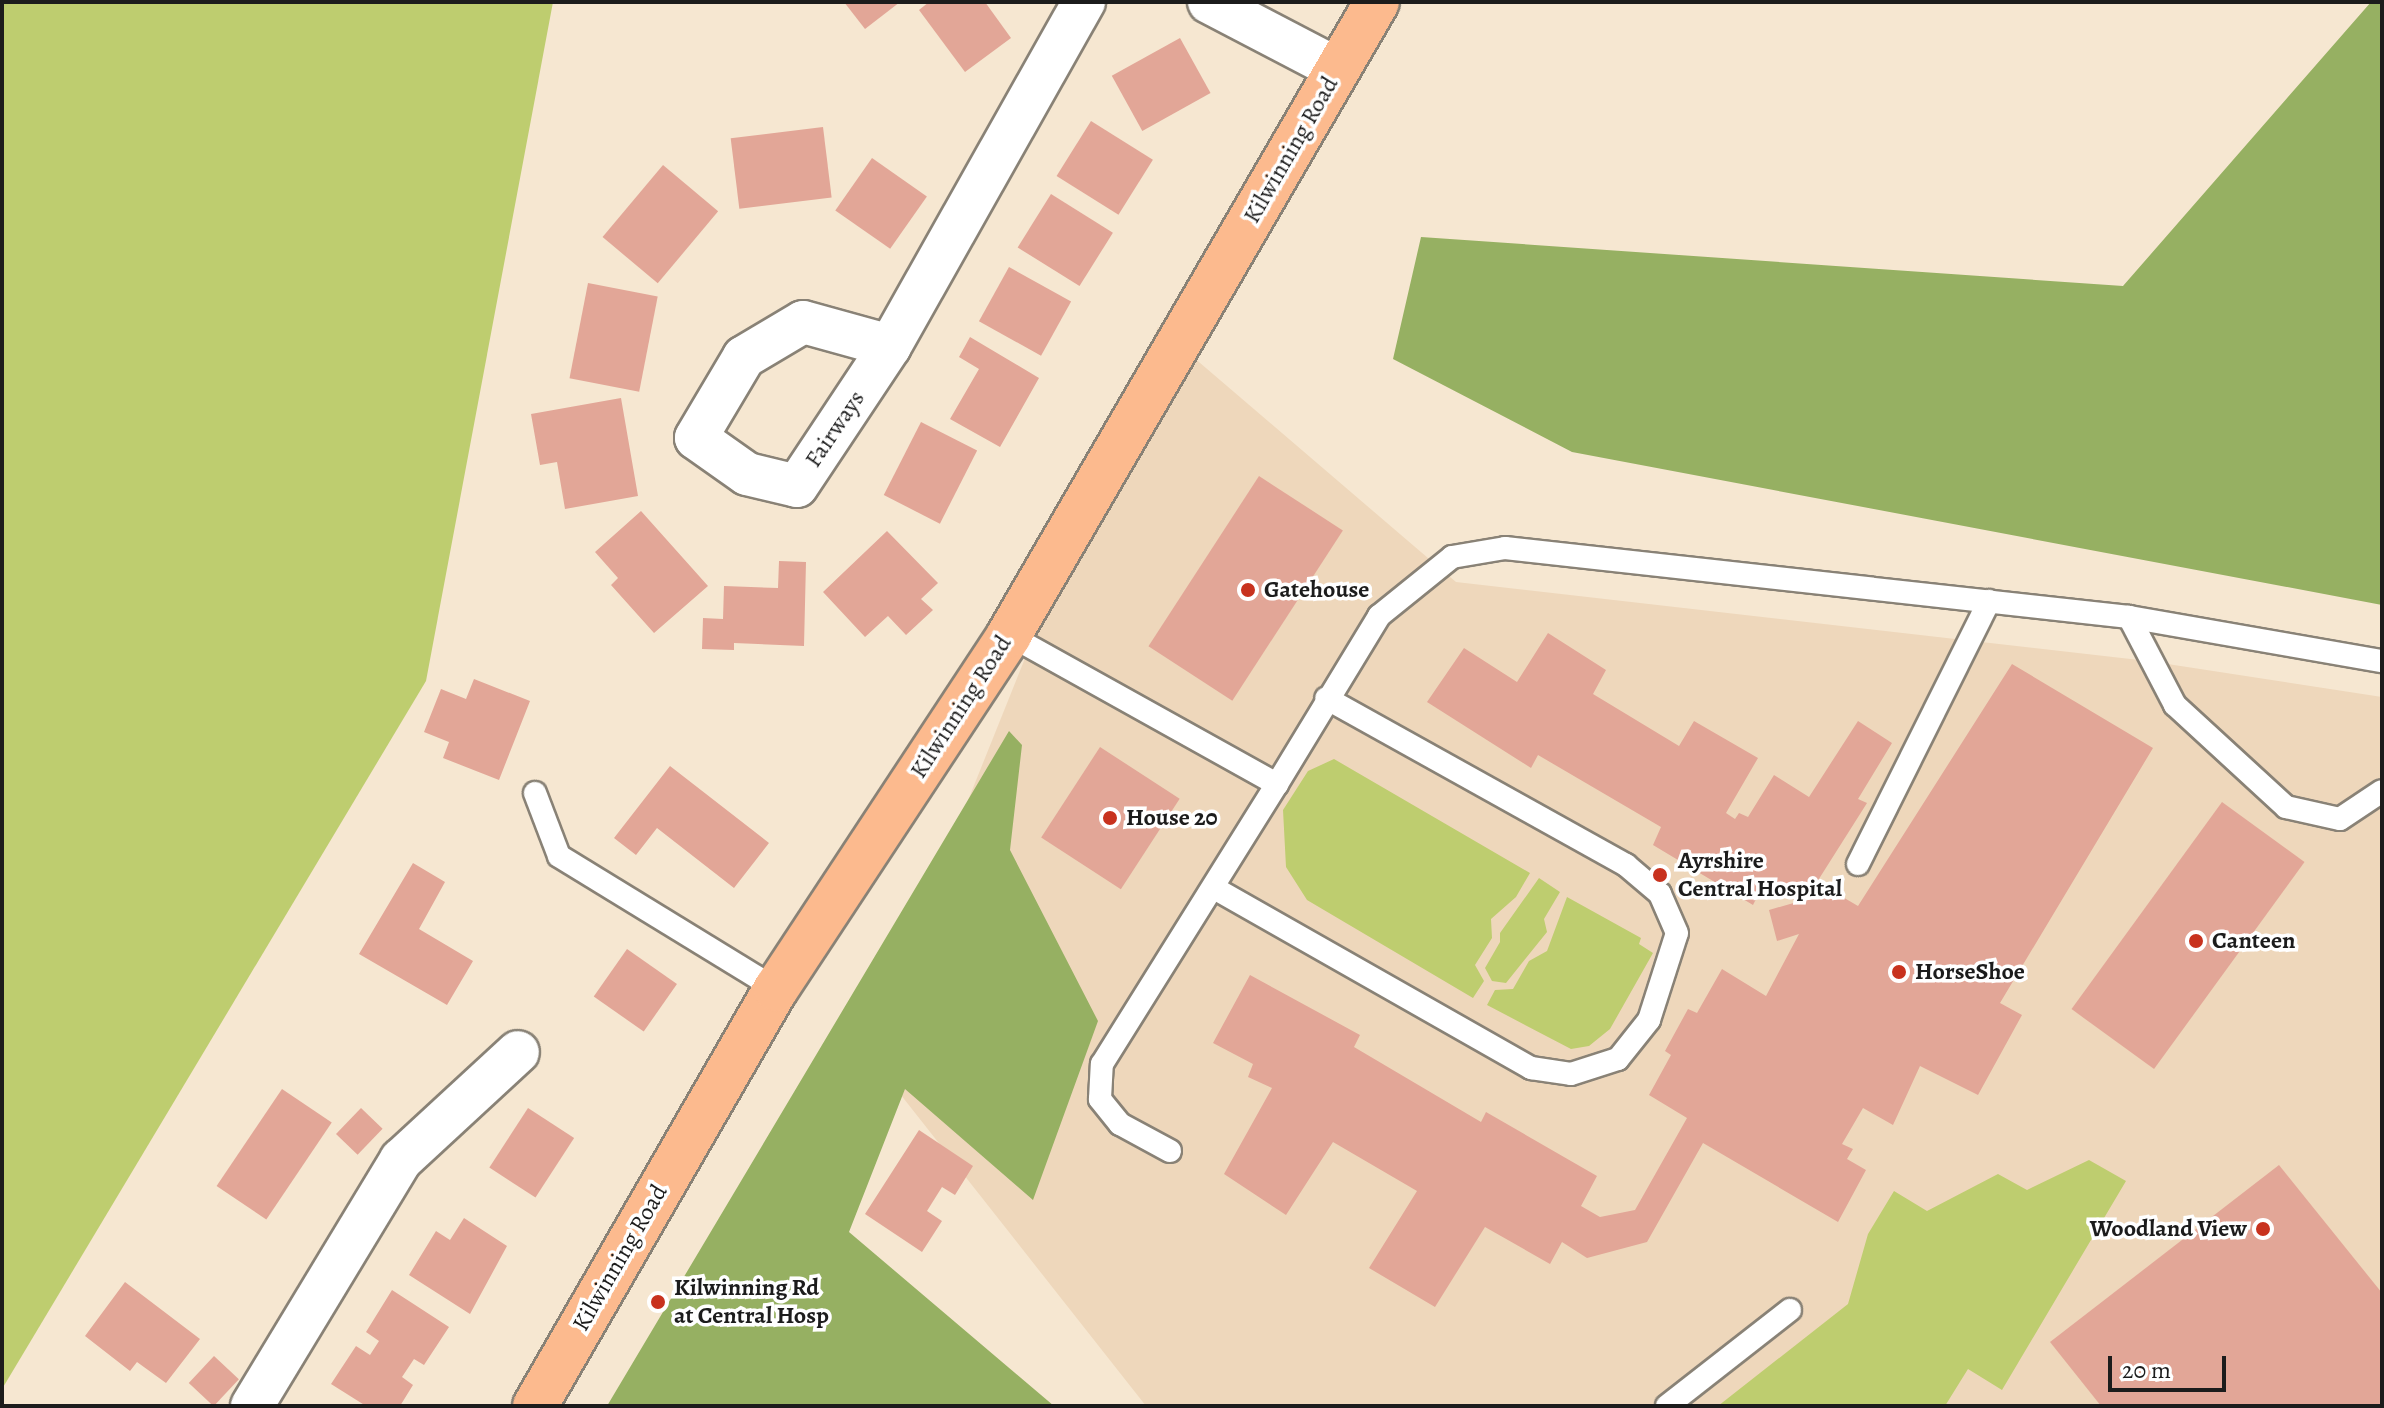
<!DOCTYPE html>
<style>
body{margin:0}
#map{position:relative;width:2384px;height:1408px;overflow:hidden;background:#f6e7d1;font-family:Alegreya,serif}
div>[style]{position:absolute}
.built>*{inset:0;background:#eed7bb}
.green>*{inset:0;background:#becd6f}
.forest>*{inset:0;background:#96b062}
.building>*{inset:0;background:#e2a697;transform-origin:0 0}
.roads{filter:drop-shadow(2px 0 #898276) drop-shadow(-2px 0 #898276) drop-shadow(0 2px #898276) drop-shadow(0 -2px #898276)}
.lane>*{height:22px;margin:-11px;padding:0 11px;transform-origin:11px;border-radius:11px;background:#fff}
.street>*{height:42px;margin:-21px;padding:0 21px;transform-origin:21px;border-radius:21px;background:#fff}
.primary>*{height:44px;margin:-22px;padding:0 22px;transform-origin:22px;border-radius:22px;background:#fcba8e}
.dots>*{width:22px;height:22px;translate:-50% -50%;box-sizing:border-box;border:4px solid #fff;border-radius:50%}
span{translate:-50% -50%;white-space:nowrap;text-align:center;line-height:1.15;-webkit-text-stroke:7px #fff;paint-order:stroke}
.street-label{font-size:24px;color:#1c1c1c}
.poi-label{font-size:24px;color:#1c1c1c;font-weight:700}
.left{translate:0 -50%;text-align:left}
.right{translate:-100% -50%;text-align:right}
.frame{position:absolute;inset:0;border:4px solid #1c1c1c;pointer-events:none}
.scale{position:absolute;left:2108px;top:1356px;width:118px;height:36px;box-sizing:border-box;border:4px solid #1c1c1c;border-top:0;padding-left:10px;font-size:24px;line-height:28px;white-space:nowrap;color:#1c1c1c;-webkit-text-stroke:6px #fff;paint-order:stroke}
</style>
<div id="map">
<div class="built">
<i style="clip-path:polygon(1158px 327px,1456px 582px,2148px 661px,2382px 697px,2382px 1406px,1146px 1406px,867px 1052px)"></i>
</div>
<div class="green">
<i style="clip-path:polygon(2px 2px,553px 2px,426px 681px,2px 1389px)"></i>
<i style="clip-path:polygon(1334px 759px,1530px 873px,1516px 897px,1491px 919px,1492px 938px,1475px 965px,1484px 981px,1473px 998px,1307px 900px,1286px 867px,1283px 810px,1308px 771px)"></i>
<i style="clip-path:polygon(1539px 878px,1560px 892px,1544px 919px,1547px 932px,1506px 983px,1492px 981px,1485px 968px,1500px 942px,1500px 933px)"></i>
<i style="clip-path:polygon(1567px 897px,1641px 938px,1639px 944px,1653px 953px,1610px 1029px,1589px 1046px,1571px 1049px,1487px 1005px,1495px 990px,1513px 989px,1529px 961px,1547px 951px)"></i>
<i style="clip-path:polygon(2089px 1160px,2126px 1181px,2002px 1390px,1968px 1369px,1945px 1406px,1718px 1406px,1848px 1304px,1868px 1234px,1894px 1191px,1927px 1211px,1998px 1174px,2027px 1190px)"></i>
</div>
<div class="forest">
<i style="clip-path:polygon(2371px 2px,2382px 2px,2382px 605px,1572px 452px,1393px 359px,1421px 237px,2123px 286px)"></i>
<i style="clip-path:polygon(1009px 731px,1022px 745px,1010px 850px,1098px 1021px,1033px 1200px,905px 1089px,849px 1232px,1054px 1406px,607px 1406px)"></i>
</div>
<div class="building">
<i style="clip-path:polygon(844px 2px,900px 2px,865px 29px)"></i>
<i style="clip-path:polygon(929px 2px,985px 2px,1011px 38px,965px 72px,919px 10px)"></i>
<i style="left:1180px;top:38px;width:63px;height:78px;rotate:61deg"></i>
<i style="left:1091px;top:121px;width:73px;height:65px;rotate:32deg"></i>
<i style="left:823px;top:127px;width:71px;height:93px;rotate:83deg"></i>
<i style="left:872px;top:158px;width:67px;height:64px;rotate:35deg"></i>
<i style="left:663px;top:165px;width:72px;height:94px;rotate:40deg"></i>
<i style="left:1051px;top:194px;width:73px;height:63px;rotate:32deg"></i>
<i style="left:1009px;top:267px;width:71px;height:62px;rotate:29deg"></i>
<i style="left:588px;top:283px;width:71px;height:97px;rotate:11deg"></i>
<i style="clip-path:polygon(970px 337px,1039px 378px,1000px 447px,950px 419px,979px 369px,959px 357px)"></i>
<i style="clip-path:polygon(621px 398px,638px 496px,565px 509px,557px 462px,540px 465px,531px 414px)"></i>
<i style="left:921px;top:422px;width:63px;height:82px;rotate:27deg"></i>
<i style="left:1259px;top:476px;width:100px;height:203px;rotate:33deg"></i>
<i style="clip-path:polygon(641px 511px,708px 586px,654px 633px,611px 585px,618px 578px,595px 552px)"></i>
<i style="clip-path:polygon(887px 531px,938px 583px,921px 599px,933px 610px,906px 635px,888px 616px,865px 637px,823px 592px)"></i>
<i style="clip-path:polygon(779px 561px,806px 562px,804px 646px,734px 643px,734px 650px,702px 649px,703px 618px,723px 619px,724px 586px,778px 588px)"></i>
<i style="clip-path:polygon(1548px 633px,1606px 670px,1593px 694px,1679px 746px,1694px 721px,1758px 758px,1726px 813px,1735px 819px,1739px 813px,1748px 817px,1774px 775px,1809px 797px,1858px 721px,1892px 743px,1858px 799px,1867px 803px,1817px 882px,1858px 906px,2012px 664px,2153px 748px,2000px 1003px,2022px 1015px,1978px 1095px,1920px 1066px,1893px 1125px,1863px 1108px,1842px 1144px,1853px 1149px,1847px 1159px,1866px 1170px,1838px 1222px,1703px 1143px,1647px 1242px,1587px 1258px,1562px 1242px,1550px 1264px,1485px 1227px,1435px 1307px,1369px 1268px,1417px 1191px,1333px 1142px,1286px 1215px,1224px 1174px,1272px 1088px,1248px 1077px,1253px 1064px,1213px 1043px,1250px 975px,1360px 1035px,1354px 1047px,1481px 1122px,1486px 1112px,1597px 1176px,1581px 1206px,1600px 1217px,1635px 1210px,1687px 1118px,1649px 1095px,1671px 1055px,1665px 1051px,1688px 1009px,1697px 1013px,1722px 969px,1766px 996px,1799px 934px,1777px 941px,1769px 910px,1797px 902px,1765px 881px,1753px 905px,1653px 845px,1661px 827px,1538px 755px,1531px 768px,1427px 702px,1464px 648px,1517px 682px)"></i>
<i style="clip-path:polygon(474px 679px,530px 701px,499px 780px,443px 758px,449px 742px,424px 732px,441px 689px,466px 699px)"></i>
<i style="left:1100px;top:747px;width:95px;height:108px;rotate:33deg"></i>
<i style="clip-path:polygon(670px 766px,769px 843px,734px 888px,657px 828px,636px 855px,614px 838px)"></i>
<i style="left:2222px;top:802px;width:102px;height:256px;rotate:36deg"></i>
<i style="clip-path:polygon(413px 863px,445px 882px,419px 929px,473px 961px,447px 1005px,359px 954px)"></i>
<i style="left:627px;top:949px;width:61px;height:58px;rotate:35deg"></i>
<i style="left:282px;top:1089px;width:60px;height:117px;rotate:34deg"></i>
<i style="left:361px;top:1108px;width:30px;height:36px;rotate:44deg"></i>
<i style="left:528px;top:1108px;width:55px;height:71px;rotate:33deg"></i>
<i style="clip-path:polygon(919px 1130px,973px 1166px,955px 1195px,942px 1187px,927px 1211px,942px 1221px,922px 1252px,865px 1214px)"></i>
<i style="clip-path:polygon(2279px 1165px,2382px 1293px,2382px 1406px,2101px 1406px,2050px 1342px)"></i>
<i style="clip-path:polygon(464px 1218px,507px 1246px,470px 1314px,409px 1275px,436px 1231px,450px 1240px)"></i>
<i style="clip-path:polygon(125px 1282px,200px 1339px,166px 1383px,137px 1362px,130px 1371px,85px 1336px)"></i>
<i style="clip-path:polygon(392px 1290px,449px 1327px,424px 1365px,414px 1359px,402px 1377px,413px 1385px,400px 1406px,366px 1406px,331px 1384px,356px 1346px,370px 1355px,379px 1341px,366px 1332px)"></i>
<i style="left:214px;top:1356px;width:34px;height:37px;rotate:43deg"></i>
</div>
<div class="roads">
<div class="lane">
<i style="left:2129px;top:617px;width:99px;rotate:62.4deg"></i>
<i style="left:2175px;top:705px;width:151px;rotate:42.6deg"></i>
<i style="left:2286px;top:807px;width:55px;rotate:12.5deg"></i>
<i style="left:2340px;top:819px;width:50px;rotate:-33.7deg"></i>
<i style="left:1009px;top:635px;width:307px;rotate:29.1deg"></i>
<i style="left:1277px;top:784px;width:197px;rotate:-58.7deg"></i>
<i style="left:1379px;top:616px;width:94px;rotate:-38.9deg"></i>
<i style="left:1452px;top:557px;width:54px;rotate:-9.6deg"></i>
<i style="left:1505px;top:548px;width:628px;rotate:6.31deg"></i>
<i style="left:2129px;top:617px;width:257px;rotate:9.9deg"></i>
<i style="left:535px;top:793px;width:67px;rotate:69.1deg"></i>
<i style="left:559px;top:856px;width:255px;rotate:31.5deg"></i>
<i style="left:1858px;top:864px;width:294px;rotate:-63.5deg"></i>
<i style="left:1214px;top:888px;width:365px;rotate:29.6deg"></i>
<i style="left:1531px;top:1068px;width:40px;rotate:8.5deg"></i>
<i style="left:1571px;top:1074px;width:49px;rotate:-17.7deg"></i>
<i style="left:1618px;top:1059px;width:50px;rotate:-51.5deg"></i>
<i style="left:1649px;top:1020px;width:91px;rotate:-72.2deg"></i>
<i style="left:1677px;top:933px;width:43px;rotate:-113.6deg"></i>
<i style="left:1660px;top:894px;width:45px;rotate:-139.5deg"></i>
<i style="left:1626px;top:865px;width:343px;rotate:-150.9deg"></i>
<i style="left:1170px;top:1151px;width:57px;rotate:-151.6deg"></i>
<i style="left:1120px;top:1124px;width:32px;rotate:-129deg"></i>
<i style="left:1100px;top:1099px;width:35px;rotate:-87deg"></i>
<i style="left:1102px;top:1064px;width:330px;rotate:-58deg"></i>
<i style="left:1667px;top:1406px;width:156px;rotate:-38deg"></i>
</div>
<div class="street">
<i style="left:1209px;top:2px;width:144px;rotate:27.6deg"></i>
<i style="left:890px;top:346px;width:90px;rotate:-164.6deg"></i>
<i style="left:803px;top:322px;width:69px;rotate:149.3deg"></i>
<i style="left:744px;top:357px;width:94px;rotate:120.7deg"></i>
<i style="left:696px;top:438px;width:62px;rotate:35.2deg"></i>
<i style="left:747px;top:474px;width:51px;rotate:13.5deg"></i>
<i style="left:797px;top:486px;width:168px;rotate:-56.4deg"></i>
<i style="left:890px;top:346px;width:395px;rotate:-60.6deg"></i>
<i style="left:252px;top:1406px;width:288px;rotate:-58.8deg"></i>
<i style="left:401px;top:1160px;width:159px;rotate:-42.7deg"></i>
</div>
<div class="primary">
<i style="left:535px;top:1406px;width:482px;rotate:-60deg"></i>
<i style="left:776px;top:989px;width:424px;rotate:-56.6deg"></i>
<i style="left:1009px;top:635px;width:732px;rotate:-59.83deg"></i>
</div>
</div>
<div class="dots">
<i style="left:1248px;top:590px;background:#c8321e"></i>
<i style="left:1110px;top:818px;background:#c8321e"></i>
<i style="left:1660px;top:875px;background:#c8321e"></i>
<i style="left:2196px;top:941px;background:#c8321e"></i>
<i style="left:1899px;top:972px;background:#c8321e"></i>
<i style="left:2263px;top:1229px;background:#c8321e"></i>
<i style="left:658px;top:1302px;background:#c8321e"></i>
</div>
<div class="street-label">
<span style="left:1291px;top:150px;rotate:-60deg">Kilwinning Road</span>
<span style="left:835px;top:429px;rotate:-56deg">Fairways</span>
<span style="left:961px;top:707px;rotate:-57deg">Kilwinning Road</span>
<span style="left:620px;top:1258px;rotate:-60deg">Kilwinning Road</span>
</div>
<div class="poi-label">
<span class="left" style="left:1264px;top:590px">Gatehouse</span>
<span class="left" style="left:1126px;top:818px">House 20</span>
<span class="left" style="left:1678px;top:875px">Ayrshire<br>Central Hospital</span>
<span class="left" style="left:2212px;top:941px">Canteen</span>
<span class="left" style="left:1915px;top:972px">HorseShoe</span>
<span class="right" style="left:2247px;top:1229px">Woodland View</span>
<span class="left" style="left:674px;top:1302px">Kilwinning Rd<br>at Central Hosp</span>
</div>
<div class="frame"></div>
<div class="scale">20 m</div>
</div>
